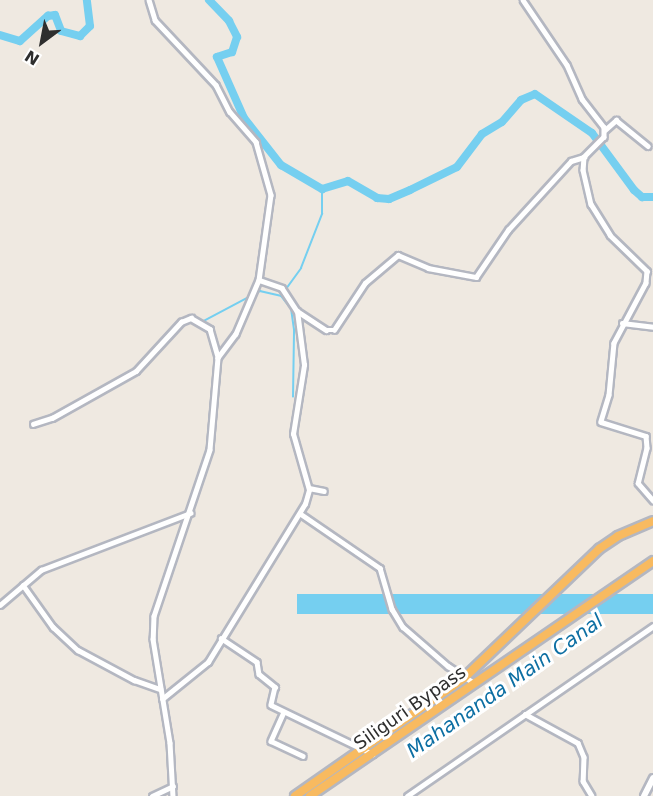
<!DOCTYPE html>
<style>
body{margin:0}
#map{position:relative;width:653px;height:796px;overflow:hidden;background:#efe9e1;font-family:"DejaVu Sans",sans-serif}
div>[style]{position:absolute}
.water>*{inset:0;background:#75cff0;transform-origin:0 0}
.stream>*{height:1.5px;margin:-0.75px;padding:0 0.75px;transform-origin:0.75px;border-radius:0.75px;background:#75cff0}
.river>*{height:8px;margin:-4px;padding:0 4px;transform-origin:4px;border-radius:4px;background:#75cff0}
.roads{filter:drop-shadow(2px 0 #b4b7c1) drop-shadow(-2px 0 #b4b7c1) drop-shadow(0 2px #b4b7c1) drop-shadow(0 -2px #b4b7c1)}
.minor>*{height:4.5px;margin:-2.25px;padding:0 2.25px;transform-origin:2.25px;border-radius:2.25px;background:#fff}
.tertiary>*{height:6px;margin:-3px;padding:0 3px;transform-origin:3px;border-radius:3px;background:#fff}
.trunk>*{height:8px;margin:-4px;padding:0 4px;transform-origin:4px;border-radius:4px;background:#f8ba60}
span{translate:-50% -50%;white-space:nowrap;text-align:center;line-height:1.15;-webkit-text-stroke:6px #fff;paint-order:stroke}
.street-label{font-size:18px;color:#2e2e2e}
.water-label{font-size:20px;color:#0d6fa3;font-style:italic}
.north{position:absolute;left:12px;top:12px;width:60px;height:60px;-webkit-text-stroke:4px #fff;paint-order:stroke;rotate:212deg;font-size:16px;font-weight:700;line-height:24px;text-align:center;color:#2e2e2e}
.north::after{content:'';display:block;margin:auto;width:21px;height:27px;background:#2e2e2e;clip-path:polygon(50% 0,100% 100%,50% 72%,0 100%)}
</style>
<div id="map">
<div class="water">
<i style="left:653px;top:594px;width:20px;height:356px;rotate:90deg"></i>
</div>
<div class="stream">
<i style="left:255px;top:294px;width:6px;rotate:-31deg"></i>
<i style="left:260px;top:291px;width:22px;rotate:13deg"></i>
<i style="left:202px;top:322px;width:55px;rotate:-28deg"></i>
<i style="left:293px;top:397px;width:67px;rotate:-89.1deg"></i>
<i style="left:294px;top:330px;width:21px;rotate:-98deg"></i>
<i style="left:291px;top:309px;width:16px;rotate:-128deg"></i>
<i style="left:281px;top:296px;width:34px;rotate:-54deg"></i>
<i style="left:301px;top:268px;width:58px;rotate:-68.7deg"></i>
<i style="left:322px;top:214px;width:25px;rotate:-90deg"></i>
</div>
<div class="river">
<i style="left:209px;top:0;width:29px;rotate:46deg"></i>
<i style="left:229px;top:21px;width:18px;rotate:63deg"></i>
<i style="left:237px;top:37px;width:16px;rotate:108deg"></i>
<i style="left:232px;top:52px;width:16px;rotate:162deg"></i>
<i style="left:217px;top:57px;width:67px;rotate:66.1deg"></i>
<i style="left:244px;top:118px;width:60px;rotate:51.8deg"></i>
<i style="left:281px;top:165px;width:48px;rotate:30.3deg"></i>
<i style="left:322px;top:189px;width:27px;rotate:-17deg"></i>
<i style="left:348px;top:181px;width:34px;rotate:30deg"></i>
<i style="left:377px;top:198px;width:12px;rotate:5deg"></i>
<i style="left:389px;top:199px;width:23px;rotate:-23deg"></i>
<i style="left:410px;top:190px;width:52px;rotate:-26.1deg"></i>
<i style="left:457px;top:167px;width:41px;rotate:-52.9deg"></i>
<i style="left:482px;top:134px;width:23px;rotate:-31deg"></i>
<i style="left:502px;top:122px;width:29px;rotate:-49deg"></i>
<i style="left:521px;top:100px;width:15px;rotate:-23deg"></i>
<i style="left:535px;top:94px;width:69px;rotate:34.4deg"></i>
<i style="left:592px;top:133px;width:71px;rotate:53.6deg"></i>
<i style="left:634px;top:190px;width:11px;rotate:41deg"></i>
<i style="left:642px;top:197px;width:11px"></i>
<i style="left:0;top:35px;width:21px;rotate:17deg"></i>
<i style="left:20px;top:41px;width:38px;rotate:-42deg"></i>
<i style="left:48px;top:16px;width:7px;rotate:-8deg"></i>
<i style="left:55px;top:15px;width:17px;rotate:69deg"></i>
<i style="left:61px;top:31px;width:20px;rotate:15deg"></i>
<i style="left:80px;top:36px;width:14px;rotate:-45deg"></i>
<i style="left:90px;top:26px;width:26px;rotate:-97deg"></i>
</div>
<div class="roads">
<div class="minor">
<i style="left:149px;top:0;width:21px;rotate:73deg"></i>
<i style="left:155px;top:20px;width:89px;rotate:46.8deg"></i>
<i style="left:216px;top:85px;width:30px;rotate:63deg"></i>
<i style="left:230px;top:112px;width:40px;rotate:49deg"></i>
<i style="left:256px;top:142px;width:55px;rotate:74.2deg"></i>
<i style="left:271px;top:195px;width:86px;rotate:98deg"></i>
<i style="left:259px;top:280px;width:59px;rotate:113.1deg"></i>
<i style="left:236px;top:334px;width:30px;rotate:127deg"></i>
<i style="left:218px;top:358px;width:92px;rotate:95deg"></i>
<i style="left:210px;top:450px;width:175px;rotate:108.6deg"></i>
<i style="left:154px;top:616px;width:23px;rotate:92deg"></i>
<i style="left:153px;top:639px;width:105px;rotate:80.7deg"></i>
<i style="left:170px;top:743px;width:53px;rotate:86.8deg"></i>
<i style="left:523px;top:0;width:78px;rotate:55.9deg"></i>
<i style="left:567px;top:65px;width:37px;rotate:66deg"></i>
<i style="left:582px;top:99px;width:36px;rotate:52deg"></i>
<i style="left:604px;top:127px;width:10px;rotate:90deg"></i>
<i style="left:604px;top:137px;width:28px;rotate:135deg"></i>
<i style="left:584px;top:157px;width:13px;rotate:94deg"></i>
<i style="left:583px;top:170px;width:35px;rotate:77deg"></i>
<i style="left:591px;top:204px;width:36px;rotate:58deg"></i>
<i style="left:610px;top:235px;width:52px;rotate:44.2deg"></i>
<i style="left:647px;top:271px;width:12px;rotate:95deg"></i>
<i style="left:646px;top:283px;width:68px;rotate:118.1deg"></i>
<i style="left:614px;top:343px;width:52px;rotate:95.5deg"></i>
<i style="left:609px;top:395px;width:28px;rotate:107deg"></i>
<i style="left:601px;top:422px;width:47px;rotate:17.3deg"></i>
<i style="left:646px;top:436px;width:12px;rotate:85deg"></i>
<i style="left:647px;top:448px;width:36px;rotate:104deg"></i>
<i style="left:638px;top:483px;width:23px;rotate:49deg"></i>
<i style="left:605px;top:130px;width:15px;rotate:-42deg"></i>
<i style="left:616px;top:120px;width:41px;rotate:39.1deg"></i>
<i style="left:259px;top:280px;width:24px;rotate:19deg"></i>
<i style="left:282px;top:288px;width:27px;rotate:57deg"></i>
<i style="left:297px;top:311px;width:35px;rotate:33deg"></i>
<i style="left:326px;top:330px;width:8px"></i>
<i style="left:334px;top:330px;width:56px;rotate:-56.6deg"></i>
<i style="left:365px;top:283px;width:43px;rotate:-40.3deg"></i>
<i style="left:398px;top:255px;width:33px;rotate:23deg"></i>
<i style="left:428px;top:268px;width:49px;rotate:10.6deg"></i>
<i style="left:476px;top:277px;width:57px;rotate:-55.8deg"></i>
<i style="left:508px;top:230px;width:93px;rotate:-47.6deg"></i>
<i style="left:571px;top:161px;width:14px;rotate:-17deg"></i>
<i style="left:622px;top:323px;width:31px;rotate:7deg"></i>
<i style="left:33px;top:424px;width:20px;rotate:-18deg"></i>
<i style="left:52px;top:418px;width:96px;rotate:-29.2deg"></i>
<i style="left:136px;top:371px;width:67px;rotate:-47.4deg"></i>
<i style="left:181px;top:322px;width:11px;rotate:-22deg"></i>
<i style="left:191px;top:318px;width:22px;rotate:30deg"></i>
<i style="left:210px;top:329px;width:29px;rotate:74deg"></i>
<i style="left:309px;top:488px;width:15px;rotate:11deg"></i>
<i style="left:301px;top:514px;width:96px;rotate:34.4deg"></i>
<i style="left:380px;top:568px;width:43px;rotate:73.7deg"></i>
<i style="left:392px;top:609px;width:21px;rotate:59deg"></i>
<i style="left:403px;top:627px;width:60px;rotate:40.9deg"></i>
<i style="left:448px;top:666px;width:31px;rotate:33deg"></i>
<i style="left:23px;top:585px;width:52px;rotate:54.5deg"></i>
<i style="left:53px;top:627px;width:34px;rotate:43deg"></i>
<i style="left:78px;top:650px;width:64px;rotate:28.2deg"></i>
<i style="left:134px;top:680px;width:28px;rotate:19deg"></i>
<i style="left:0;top:605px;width:54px;rotate:-40.5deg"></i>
<i style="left:41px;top:570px;width:160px;rotate:-20.9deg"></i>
<i style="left:221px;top:638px;width:43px;rotate:33.7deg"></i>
<i style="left:257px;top:662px;width:12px;rotate:81deg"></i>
<i style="left:259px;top:674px;width:21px;rotate:39deg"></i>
<i style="left:275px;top:687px;width:18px;rotate:103deg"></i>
<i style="left:271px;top:705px;width:113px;rotate:25.7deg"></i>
<i style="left:162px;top:699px;width:59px;rotate:-38.8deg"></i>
<i style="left:208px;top:662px;width:185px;rotate:-58.5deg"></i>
<i style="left:305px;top:504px;width:15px;rotate:-74deg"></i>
<i style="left:309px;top:490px;width:58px;rotate:-105.9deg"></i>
<i style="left:293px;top:434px;width:70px;rotate:-80.9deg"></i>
<i style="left:304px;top:365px;width:54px;rotate:-97.4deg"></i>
<i style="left:284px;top:712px;width:32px;rotate:114deg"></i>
<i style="left:271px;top:741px;width:35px;rotate:25deg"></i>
<i style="left:525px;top:714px;width:60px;rotate:28.7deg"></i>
<i style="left:578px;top:743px;width:15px;rotate:67deg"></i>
<i style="left:584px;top:757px;width:24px;rotate:92deg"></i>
<i style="left:583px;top:781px;width:17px;rotate:59deg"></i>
<i style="left:152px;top:796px;width:23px;rotate:-25deg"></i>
<i style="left:407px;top:796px;width:299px;rotate:-34.6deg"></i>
</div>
<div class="tertiary">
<i style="left:644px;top:796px;width:20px;rotate:-63deg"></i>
</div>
<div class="trunk">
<i style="left:295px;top:796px;width:206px;rotate:-34.9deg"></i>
<i style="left:464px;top:678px;width:187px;rotate:-43.7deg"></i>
<i style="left:599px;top:549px;width:23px;rotate:-34deg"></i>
<i style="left:618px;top:536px;width:38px;rotate:-23deg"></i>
<i style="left:310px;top:796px;width:416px;rotate:-34.4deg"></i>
</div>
</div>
<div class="street-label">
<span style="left:410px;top:708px;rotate:-35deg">Siliguri Bypass</span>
</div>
<div class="water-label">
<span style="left:505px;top:686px;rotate:-35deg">Mahananda Main Canal</span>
</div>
<div class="north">N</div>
</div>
